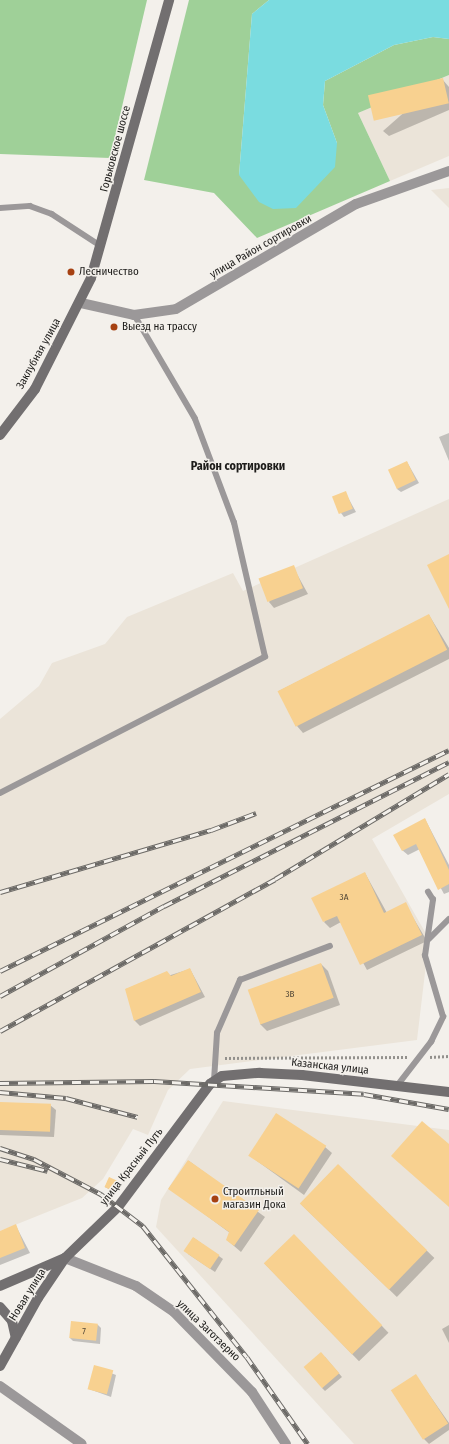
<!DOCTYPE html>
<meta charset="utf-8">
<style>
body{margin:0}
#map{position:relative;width:449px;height:1444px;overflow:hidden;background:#f3f0eb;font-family:"Fira Sans Condensed",sans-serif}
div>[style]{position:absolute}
.built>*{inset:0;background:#ebe4d9}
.forest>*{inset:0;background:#9fd098}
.water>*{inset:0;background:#7adce0}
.shadow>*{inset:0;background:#0003;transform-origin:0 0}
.building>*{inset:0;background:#f8d190;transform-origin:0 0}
.path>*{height:2.5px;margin-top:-1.25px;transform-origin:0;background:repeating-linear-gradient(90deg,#92908c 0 2px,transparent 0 4px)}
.service>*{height:5.5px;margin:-2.75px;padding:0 2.75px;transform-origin:2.75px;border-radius:2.75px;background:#9b9899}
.minor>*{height:10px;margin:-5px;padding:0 5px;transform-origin:5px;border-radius:5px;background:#9b9899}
.tertiary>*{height:10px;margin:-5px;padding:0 5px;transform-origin:5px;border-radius:5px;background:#9b9899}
.secondary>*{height:10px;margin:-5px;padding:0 5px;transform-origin:5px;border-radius:5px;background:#726f70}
.rail>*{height:4.5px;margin-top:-2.25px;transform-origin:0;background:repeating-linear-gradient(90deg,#f3f0eb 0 9px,#6c6a67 0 18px);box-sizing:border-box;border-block:1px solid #6c6a67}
.dots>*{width:11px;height:11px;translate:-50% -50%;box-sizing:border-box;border:2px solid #f3f0eb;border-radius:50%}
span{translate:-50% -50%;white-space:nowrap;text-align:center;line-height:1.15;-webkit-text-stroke:3px #f3f0eb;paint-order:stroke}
.number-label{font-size:9px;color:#544938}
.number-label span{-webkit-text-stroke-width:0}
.street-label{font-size:11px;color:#1d1c1a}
.poi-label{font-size:11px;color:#1d1c1a}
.left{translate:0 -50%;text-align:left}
.neighbourhood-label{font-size:12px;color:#1d1c1a;font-weight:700}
</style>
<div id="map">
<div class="built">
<i style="clip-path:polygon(449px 75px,449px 156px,390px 181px,358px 113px)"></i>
<i style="clip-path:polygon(449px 188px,449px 208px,431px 190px)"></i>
<i style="clip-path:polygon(449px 499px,449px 794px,372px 839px,429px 939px,417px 1040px,190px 1069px,168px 1090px,148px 1135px,133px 1129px,103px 1179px,82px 1198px,0 1231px,0 719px,39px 686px,52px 663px,105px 644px,127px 617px,233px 573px,243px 591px)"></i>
<i style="clip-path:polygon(223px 1101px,449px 1130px,449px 1444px,354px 1444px,156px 1227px,161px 1200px)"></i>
</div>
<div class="forest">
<i style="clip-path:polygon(0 0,147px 0,110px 158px,0 154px)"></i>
<i style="clip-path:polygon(189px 0,269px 0,252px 14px,239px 175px,337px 143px,323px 105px,325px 81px,394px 45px,433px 37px,449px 39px,449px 75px,358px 113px,390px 181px,257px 238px,214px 193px,144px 180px)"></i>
</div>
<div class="water">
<i style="clip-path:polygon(269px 0,449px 0,449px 39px,433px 37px,394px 45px,325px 81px,323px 105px,337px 143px,335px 167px,296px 208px,273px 209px,259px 202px,239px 175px,252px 14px)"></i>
</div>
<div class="shadow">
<i style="clip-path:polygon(442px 79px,449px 87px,449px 110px,389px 136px,383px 131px)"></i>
<i style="clip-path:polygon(449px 433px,449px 461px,439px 437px)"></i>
<i style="clip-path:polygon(407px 462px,419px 483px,401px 492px,397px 489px)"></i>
<i style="clip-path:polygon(345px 492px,356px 512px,344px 517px,341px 513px)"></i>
<i style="clip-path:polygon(293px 567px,308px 594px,274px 608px,269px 602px)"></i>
<i style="clip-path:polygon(429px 615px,449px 648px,449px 659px,303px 733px,297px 726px,279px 691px)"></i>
<i style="clip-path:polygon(425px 819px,449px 865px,449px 892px,444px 894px,420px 849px,408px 855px,402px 850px)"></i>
<i style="clip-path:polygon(365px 873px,387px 913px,405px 904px,427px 941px,367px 970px,341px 922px,330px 928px,324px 922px)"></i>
<i style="clip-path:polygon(321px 964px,328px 971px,340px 1005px,267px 1031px,260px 1024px)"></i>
<i style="clip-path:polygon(190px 969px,205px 997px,140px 1026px,135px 1021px,126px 989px)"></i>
<i style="clip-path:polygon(0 1103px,50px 1105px,56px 1110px,54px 1137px,0 1135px)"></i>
<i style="clip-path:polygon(325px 1147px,332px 1153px,304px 1195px,249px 1155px)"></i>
<i style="clip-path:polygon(189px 1161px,265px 1217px,241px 1252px,227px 1240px,230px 1233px,169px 1188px)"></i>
<i style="left:338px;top:1165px;width:134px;height:54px;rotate:44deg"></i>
<i style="left:109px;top:1179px;width:13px;height:9px;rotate:27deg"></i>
<i style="clip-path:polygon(16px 1226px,30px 1253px,0 1265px,0 1232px)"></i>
<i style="left:294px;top:1235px;width:136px;height:41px;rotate:46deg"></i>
<i style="clip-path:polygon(194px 1238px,223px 1259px,215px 1272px,188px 1254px)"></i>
<i style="clip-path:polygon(72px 1322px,98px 1325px,101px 1328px,100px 1344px,73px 1341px,70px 1338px)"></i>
<i style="clip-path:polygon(449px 1325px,449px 1343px,442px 1329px)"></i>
<i style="clip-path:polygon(325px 1357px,342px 1377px,325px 1391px,322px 1388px)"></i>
<i style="clip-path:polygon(95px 1367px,116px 1375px,111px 1397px,89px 1389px)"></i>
<i style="clip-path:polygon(416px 1376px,449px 1423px,449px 1430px,429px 1444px,423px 1438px)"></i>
</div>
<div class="building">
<i style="left:443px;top:78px;width:26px;height:77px;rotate:77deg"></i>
<i style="left:407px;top:461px;width:21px;height:21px;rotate:65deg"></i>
<i style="left:346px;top:491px;width:19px;height:15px;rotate:69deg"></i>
<i style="clip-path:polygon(449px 554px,449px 609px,427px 565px)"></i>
<i style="left:294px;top:565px;width:25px;height:38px;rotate:69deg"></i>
<i style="left:429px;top:614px;width:40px;height:170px;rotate:63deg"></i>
<i style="clip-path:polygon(425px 818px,449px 870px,449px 884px,438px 890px,416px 844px,402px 851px,393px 835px)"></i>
<i style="clip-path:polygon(365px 872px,384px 913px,406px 902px,422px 935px,360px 965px,337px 916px,323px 922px,311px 898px)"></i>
<i style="left:321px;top:963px;width:37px;height:78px;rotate:70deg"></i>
<i style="clip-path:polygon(190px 968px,201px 992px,134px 1021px,125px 989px,167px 971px,171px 976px)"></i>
<i style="left:0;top:1102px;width:51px;height:28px;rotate:2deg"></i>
<i style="left:276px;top:1113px;width:60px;height:51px;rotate:33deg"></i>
<i style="clip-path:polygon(422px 1121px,449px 1144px,449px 1207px,391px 1156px)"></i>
<i style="clip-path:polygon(188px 1160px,259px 1210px,234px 1246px,226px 1240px,229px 1232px,168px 1189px)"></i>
<i style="left:338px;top:1164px;width:124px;height:55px;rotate:44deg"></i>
<i style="left:109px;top:1177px;width:12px;height:11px;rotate:24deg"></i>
<i style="clip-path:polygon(16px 1224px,25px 1248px,0 1258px,0 1231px)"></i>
<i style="left:294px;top:1234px;width:127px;height:42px;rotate:46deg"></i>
<i style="left:193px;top:1237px;width:32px;height:17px;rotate:34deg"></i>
<i style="left:71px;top:1321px;width:27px;height:17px;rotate:6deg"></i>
<i style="left:321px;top:1352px;width:28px;height:23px;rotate:49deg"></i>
<i style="left:94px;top:1365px;width:20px;height:25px;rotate:15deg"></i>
<i style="left:416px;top:1374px;width:59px;height:30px;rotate:57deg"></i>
</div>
<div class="path">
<i style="left:430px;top:1057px;width:19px;rotate:-3deg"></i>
<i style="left:225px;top:1058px;width:183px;rotate:-0.3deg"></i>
</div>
<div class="service">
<i style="left:0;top:208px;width:30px;rotate:-4deg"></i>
<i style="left:30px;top:206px;width:23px;rotate:20deg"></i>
<i style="left:52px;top:214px;width:59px;rotate:33.1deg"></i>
<i style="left:0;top:793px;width:298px;rotate:-27.2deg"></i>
<i style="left:265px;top:657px;width:138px;rotate:-103deg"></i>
<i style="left:234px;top:523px;width:111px;rotate:-110.6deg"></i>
<i style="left:195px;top:419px;width:121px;rotate:-120.4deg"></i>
<i style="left:429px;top:939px;width:28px;rotate:-45deg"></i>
<i style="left:214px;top:1081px;width:48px;rotate:-86.4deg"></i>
<i style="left:217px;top:1033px;width:58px;rotate:-66.5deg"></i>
<i style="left:240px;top:980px;width:96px;rotate:-20.7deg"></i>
<i style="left:397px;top:1086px;width:56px;rotate:-52.3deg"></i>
<i style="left:431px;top:1042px;width:28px;rotate:-64deg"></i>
<i style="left:443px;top:1017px;width:64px;rotate:-106.4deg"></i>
<i style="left:425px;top:956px;width:57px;rotate:-81.9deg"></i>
<i style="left:433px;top:900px;width:9px;rotate:-122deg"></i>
</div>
<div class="minor">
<i style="left:81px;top:303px;width:54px;rotate:12.8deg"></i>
<i style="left:134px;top:315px;width:42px;rotate:-8.1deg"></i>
<i style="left:176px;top:309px;width:208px;rotate:-30.3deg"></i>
<i style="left:356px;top:204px;width:99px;rotate:-19.5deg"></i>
<i style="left:0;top:1386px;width:100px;rotate:35.3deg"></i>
</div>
<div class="tertiary">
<i style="left:65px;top:1258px;width:76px;rotate:21.5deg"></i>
<i style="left:136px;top:1286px;width:46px;rotate:34.4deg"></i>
<i style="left:174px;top:1312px;width:112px;rotate:45.7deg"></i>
<i style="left:252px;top:1392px;width:62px;rotate:56.8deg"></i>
</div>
<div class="secondary">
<i style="left:0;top:435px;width:58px;rotate:-52.7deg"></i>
<i style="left:35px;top:389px;width:124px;rotate:-63.2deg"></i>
<i style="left:91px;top:278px;width:289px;rotate:-74.3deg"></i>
<i style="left:0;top:1286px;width:71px;rotate:-23.3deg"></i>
<i style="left:65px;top:1258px;width:74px;rotate:-43.9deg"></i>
<i style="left:118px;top:1207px;width:154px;rotate:-53.2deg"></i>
<i style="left:210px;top:1084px;width:14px;rotate:-34deg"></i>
<i style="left:222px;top:1076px;width:38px;rotate:-5deg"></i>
<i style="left:260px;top:1073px;width:42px;rotate:2.7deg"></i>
<i style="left:302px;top:1075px;width:148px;rotate:6.6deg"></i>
<i style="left:0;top:1307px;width:18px;rotate:49deg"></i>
<i style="left:12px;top:1321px;width:17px;rotate:77deg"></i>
<i style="left:0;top:1366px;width:78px;rotate:-60.8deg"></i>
<i style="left:38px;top:1298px;width:48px;rotate:-56deg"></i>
</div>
<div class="rail">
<i style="left:0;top:892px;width:220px;rotate:-16.4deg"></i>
<i style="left:211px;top:830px;width:48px;rotate:-20.7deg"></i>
<i style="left:0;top:971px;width:500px;rotate:-26.21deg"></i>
<i style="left:0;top:996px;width:187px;rotate:-28.8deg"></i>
<i style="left:164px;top:906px;width:319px;rotate:-26.8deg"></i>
<i style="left:0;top:1031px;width:314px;rotate:-28.9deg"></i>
<i style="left:275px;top:879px;width:203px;rotate:-31.1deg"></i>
<i style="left:0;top:1083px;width:154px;rotate:-0.7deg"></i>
<i style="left:154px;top:1081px;width:210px;rotate:3.5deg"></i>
<i style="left:364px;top:1094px;width:86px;rotate:10deg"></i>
<i style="left:0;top:1092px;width:66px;rotate:5.2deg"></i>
<i style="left:66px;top:1098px;width:74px;rotate:14.8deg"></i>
<i style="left:0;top:1148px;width:36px;rotate:18deg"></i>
<i style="left:34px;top:1159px;width:76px;rotate:27.6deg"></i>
<i style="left:101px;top:1194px;width:53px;rotate:37.3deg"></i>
<i style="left:143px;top:1226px;width:167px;rotate:51.6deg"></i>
<i style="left:247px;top:1357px;width:106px;rotate:55deg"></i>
<i style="left:0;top:1159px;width:49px;rotate:14deg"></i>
</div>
<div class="dots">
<i style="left:71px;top:272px;background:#a64112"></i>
<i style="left:114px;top:327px;background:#a64112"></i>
<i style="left:215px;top:1199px;background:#a64112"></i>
</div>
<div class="number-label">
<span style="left:344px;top:897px">3А</span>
<span style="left:290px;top:994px">3В</span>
<span style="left:84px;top:1331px">7</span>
</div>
<div class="street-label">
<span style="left:116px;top:149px;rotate:-75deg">Горьковское шоссе</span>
<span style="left:261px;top:247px;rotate:-30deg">улица Район сортировки</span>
<span style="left:39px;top:354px;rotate:-61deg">Заклубная улица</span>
<span style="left:330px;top:1067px;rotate:6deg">Казанская улица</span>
<span style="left:132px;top:1167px;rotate:-52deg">улица Красный Путь</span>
<span style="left:28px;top:1295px;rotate:-58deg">Новая улица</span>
<span style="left:208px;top:1331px;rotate:44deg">улица Заготзерно</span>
</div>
<div class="poi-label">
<span class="left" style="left:79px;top:272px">Лесничество</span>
<span class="left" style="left:122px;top:327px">Выезд на трассу</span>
<span class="left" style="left:223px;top:1199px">Строитльный<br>магазин Дока</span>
</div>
<div class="neighbourhood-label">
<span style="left:238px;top:467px">Район сортировки</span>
</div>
</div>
